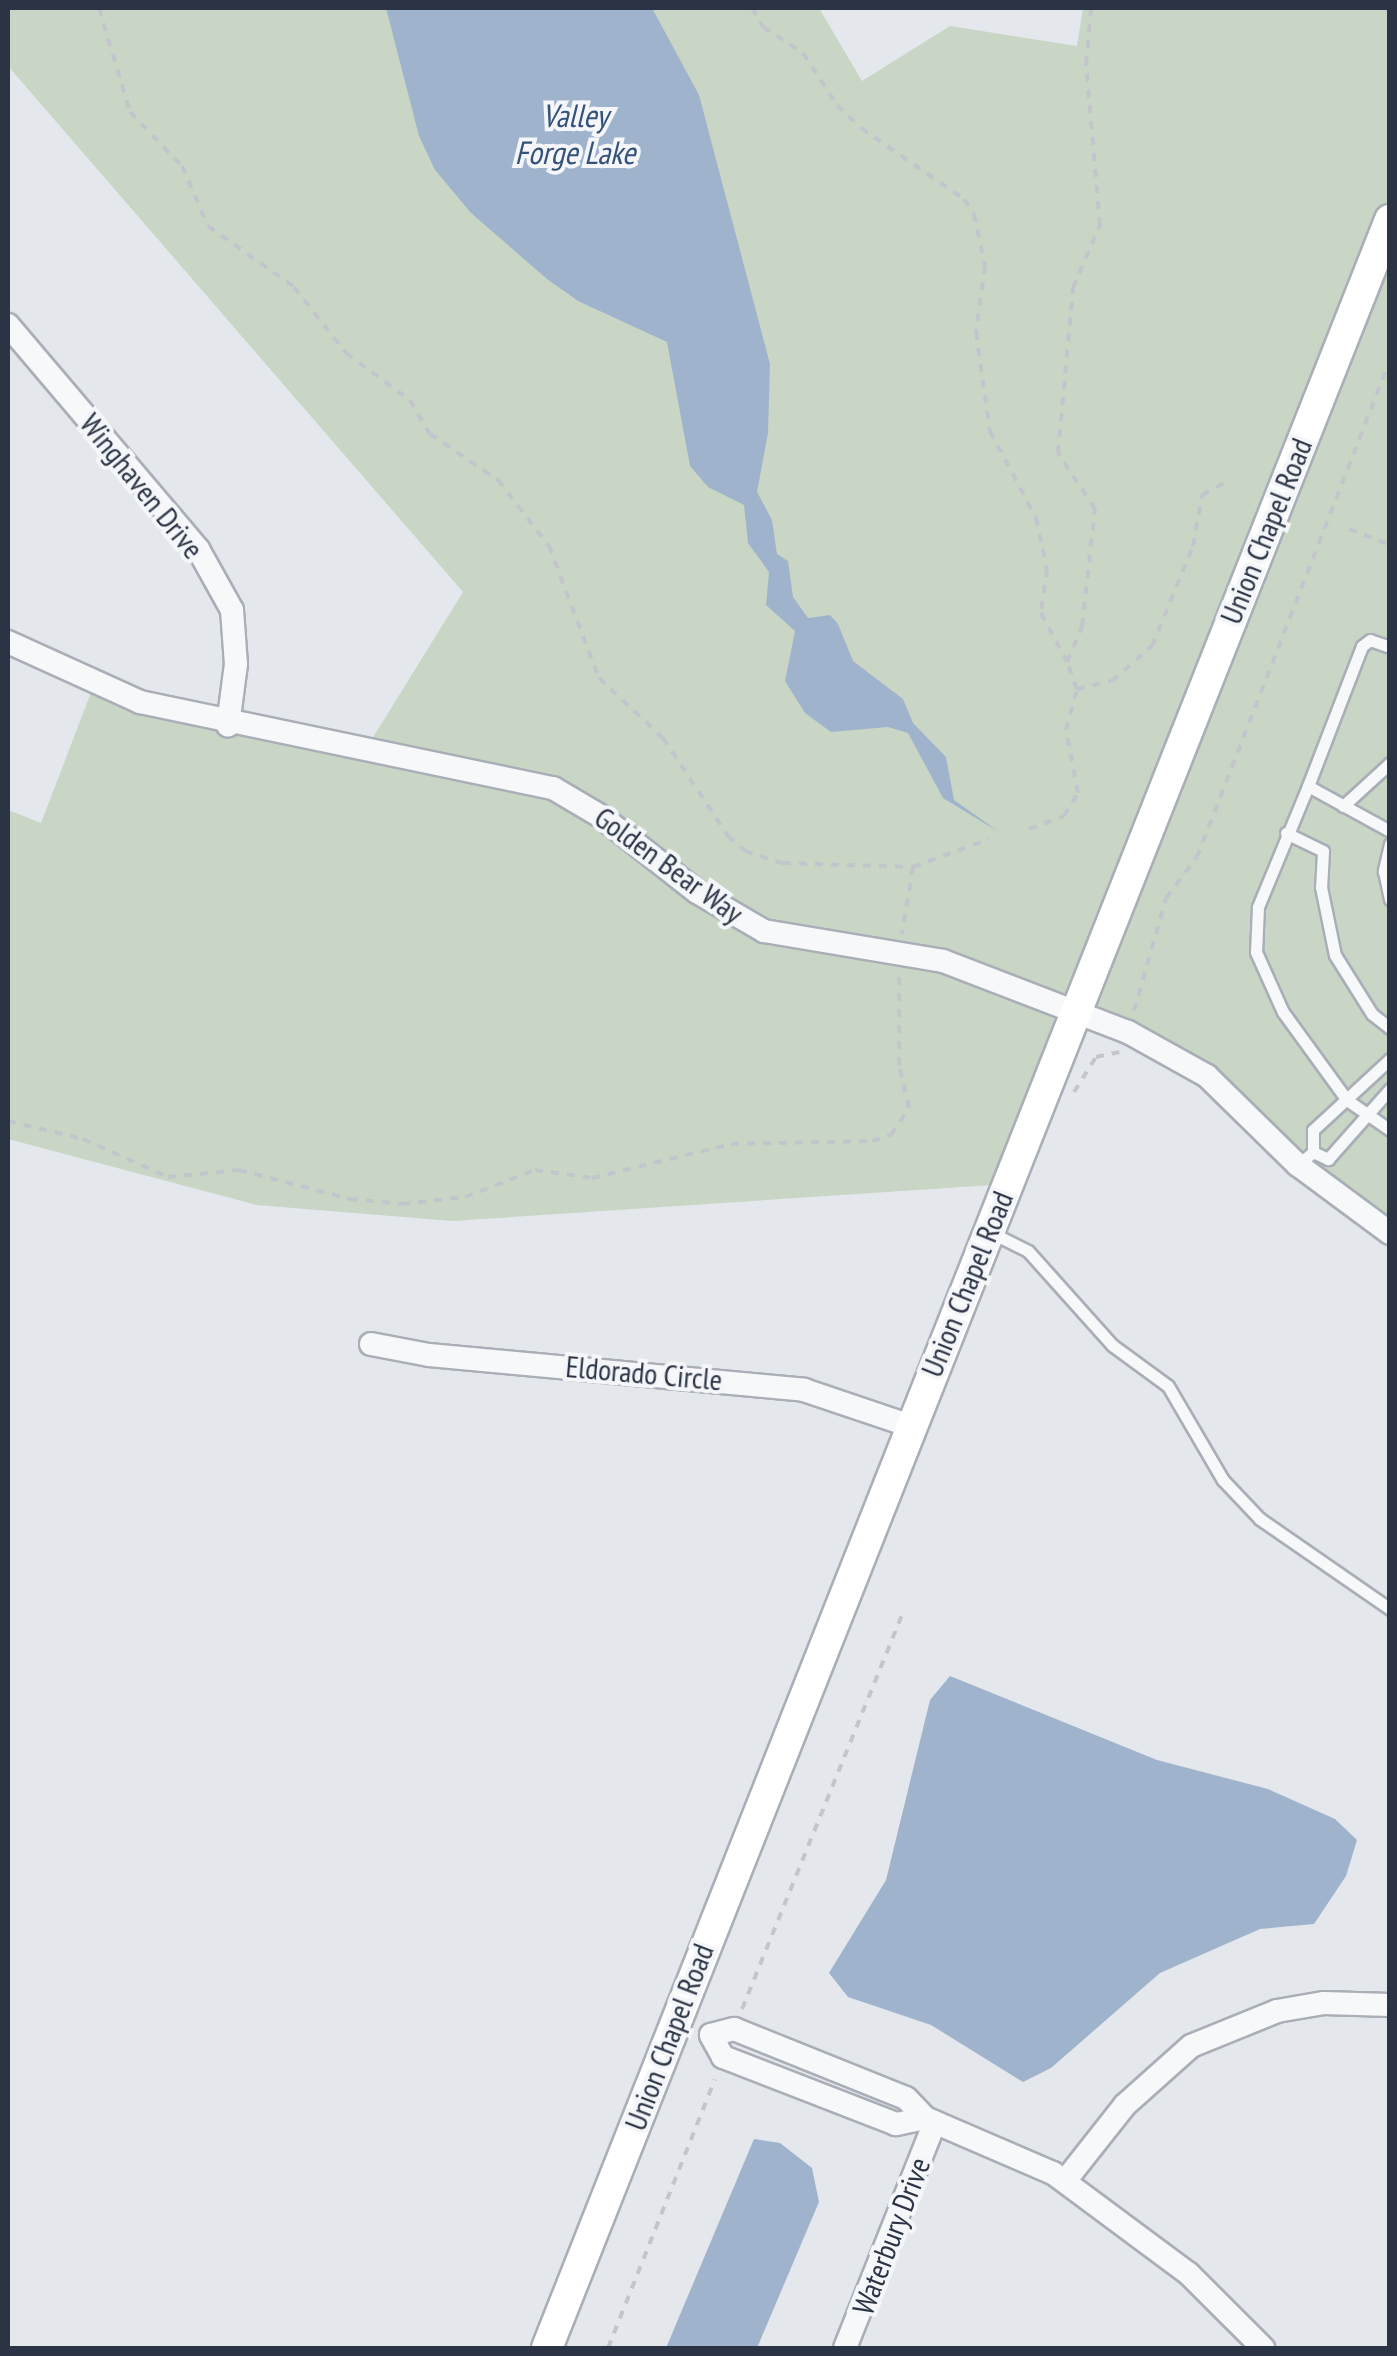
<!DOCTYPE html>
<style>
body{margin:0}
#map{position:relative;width:1397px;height:2356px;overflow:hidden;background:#e4e7ec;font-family:"PT Sans Narrow",sans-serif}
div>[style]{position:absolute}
.green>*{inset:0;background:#c9d6c5}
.water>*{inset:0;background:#9fb4cc}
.path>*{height:4px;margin-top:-2px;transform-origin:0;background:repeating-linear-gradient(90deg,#c2c5cb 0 8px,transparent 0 16px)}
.roads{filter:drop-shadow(2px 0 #a9aeb7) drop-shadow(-2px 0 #a9aeb7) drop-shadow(0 2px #a9aeb7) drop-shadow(0 -2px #a9aeb7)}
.service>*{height:11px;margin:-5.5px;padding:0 5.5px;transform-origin:5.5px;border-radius:5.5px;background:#f7f8fa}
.minor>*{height:22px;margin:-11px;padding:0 11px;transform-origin:11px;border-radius:11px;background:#f7f8fa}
.secondary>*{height:30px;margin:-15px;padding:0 15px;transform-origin:15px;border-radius:15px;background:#fff}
span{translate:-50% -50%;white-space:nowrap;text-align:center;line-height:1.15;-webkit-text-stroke:8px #f4f6f9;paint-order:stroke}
.street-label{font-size:30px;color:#2b3445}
.water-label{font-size:32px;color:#34527a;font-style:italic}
.frame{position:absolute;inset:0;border:10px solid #2b3445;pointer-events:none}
</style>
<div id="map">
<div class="green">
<i style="clip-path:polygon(8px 8px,819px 8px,862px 81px,950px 26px,1077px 46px,1083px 8px,1389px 8px,1389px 1233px,1230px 1096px,1076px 1011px,1007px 1184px,452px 1221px,257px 1205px,8px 1139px,8px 810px,41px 823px,95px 682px,364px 752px,463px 592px,8px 66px)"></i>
</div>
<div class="water">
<i style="clip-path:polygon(386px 8px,652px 8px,699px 95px,770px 364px,768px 433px,757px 492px,772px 520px,777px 554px,788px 561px,793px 597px,808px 618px,830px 615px,838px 624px,853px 661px,903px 699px,913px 723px,946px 757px,954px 800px,999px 832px,943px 798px,908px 733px,888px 727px,831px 732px,805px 713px,785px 681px,795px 631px,766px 605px,769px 572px,748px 543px,744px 505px,708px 487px,690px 466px,667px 342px,578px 301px,547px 279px,471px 213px,435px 170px,419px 136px)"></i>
<i style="clip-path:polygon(950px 1676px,1157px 1760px,1268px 1789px,1335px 1819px,1357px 1840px,1346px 1876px,1314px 1924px,1260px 1929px,1160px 1973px,1051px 2068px,1023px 2082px,931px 2025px,848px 1997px,829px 1973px,886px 1880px,930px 1700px)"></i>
<i style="clip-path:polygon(754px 2139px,780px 2143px,812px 2168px,819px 2202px,757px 2348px,666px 2348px)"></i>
</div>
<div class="path">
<i style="left:99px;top:8px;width:109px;rotate:73.4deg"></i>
<i style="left:130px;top:112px;width:75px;rotate:46.1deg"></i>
<i style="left:182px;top:166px;width:65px;rotate:66.6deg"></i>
<i style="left:208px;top:226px;width:105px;rotate:35.3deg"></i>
<i style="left:294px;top:287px;width:84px;rotate:51.8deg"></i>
<i style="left:346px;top:353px;width:79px;rotate:36.3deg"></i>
<i style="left:410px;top:400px;width:39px;rotate:60deg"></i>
<i style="left:430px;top:434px;width:82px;rotate:34.1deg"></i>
<i style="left:498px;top:480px;width:83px;rotate:52.3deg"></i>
<i style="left:549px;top:546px;width:141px;rotate:69.3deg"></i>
<i style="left:599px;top:678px;width:88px;rotate:43.2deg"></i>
<i style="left:663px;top:738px;width:118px;rotate:56.4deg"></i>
<i style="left:728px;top:836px;width:23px;rotate:41deg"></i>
<i style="left:745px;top:851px;width:40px;rotate:18deg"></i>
<i style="left:783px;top:863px;width:130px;rotate:1.8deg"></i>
<i style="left:913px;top:867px;width:68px;rotate:99.3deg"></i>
<i style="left:752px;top:8px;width:22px;rotate:60deg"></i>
<i style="left:763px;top:27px;width:48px;rotate:33deg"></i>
<i style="left:803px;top:53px;width:62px;rotate:56.8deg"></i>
<i style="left:837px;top:105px;width:33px;rotate:44deg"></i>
<i style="left:861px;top:128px;width:125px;rotate:34.6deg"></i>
<i style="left:964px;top:199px;width:18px;rotate:56deg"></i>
<i style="left:974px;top:214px;width:53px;rotate:78.1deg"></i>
<i style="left:985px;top:266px;width:67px;rotate:97.8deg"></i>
<i style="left:976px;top:332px;width:100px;rotate:82deg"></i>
<i style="left:990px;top:431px;width:98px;rotate:62.1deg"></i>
<i style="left:1036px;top:518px;width:52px;rotate:77.8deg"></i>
<i style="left:1047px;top:569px;width:44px;rotate:97.8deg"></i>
<i style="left:1041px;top:613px;width:55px;rotate:62deg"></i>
<i style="left:1349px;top:529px;width:44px;rotate:21.3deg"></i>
<i style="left:1077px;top:689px;width:29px;rotate:-110deg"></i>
<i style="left:1067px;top:662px;width:39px;rotate:-67deg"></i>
<i style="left:1082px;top:626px;width:118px;rotate:-83.7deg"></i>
<i style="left:1095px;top:509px;width:67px;rotate:-123.5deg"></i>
<i style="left:1058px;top:453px;width:166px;rotate:-84.8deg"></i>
<i style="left:1073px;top:288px;width:69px;rotate:-66.8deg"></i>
<i style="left:1100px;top:225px;width:162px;rotate:-95deg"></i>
<i style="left:1086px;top:64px;width:56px;rotate:-84.9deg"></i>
<i style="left:1029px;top:829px;width:37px;rotate:-20deg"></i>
<i style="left:1064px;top:816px;width:27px;rotate:-59deg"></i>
<i style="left:1078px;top:793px;width:64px;rotate:-100.8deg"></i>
<i style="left:1066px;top:730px;width:42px;rotate:-75deg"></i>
<i style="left:1077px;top:689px;width:36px;rotate:-13deg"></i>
<i style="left:1112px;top:681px;width:53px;rotate:-41.2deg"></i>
<i style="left:1152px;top:646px;width:108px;rotate:-67.7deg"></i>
<i style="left:1193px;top:546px;width:52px;rotate:-80deg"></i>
<i style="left:1202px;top:495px;width:29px;rotate:-29deg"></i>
<i style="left:913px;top:867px;width:81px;rotate:-20.2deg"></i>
<i style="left:1134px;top:1011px;width:117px;rotate:-74.2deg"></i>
<i style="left:1166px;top:898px;width:51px;rotate:-52.9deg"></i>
<i style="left:1197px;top:857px;width:533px;rotate:-68.78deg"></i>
<i style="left:1074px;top:1092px;width:41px;rotate:-57.8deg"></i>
<i style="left:1096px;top:1057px;width:24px;rotate:-12deg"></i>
<i style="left:8px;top:1121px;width:77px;rotate:13.5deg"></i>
<i style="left:83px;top:1139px;width:93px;rotate:24.1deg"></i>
<i style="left:168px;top:1177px;width:71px;rotate:-5.6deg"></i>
<i style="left:239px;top:1170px;width:115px;rotate:14.6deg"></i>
<i style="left:350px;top:1199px;width:52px;rotate:5.5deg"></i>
<i style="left:402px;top:1204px;width:63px;rotate:-6.3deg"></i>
<i style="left:465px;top:1197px;width:75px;rotate:-21.1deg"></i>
<i style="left:535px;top:1170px;width:58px;rotate:8deg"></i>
<i style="left:592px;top:1178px;width:143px;rotate:-13.7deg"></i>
<i style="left:731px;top:1144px;width:141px;rotate:-1.2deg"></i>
<i style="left:872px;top:1141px;width:20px;rotate:-18deg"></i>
<i style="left:891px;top:1135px;width:32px;rotate:-56deg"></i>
<i style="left:909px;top:1108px;width:44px;rotate:-103.1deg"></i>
<i style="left:899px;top:1065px;width:92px;rotate:-90deg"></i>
<i style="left:742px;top:2009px;width:430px;rotate:-67.9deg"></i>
<i style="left:608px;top:2348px;width:289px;rotate:-68.3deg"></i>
</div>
<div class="roads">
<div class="service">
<i style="left:1390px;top:647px;width:21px;rotate:-161deg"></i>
<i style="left:1370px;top:640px;width:10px;rotate:143deg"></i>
<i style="left:1362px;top:646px;width:150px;rotate:111.1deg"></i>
<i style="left:1308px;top:786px;width:94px;rotate:28.8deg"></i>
<i style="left:1308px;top:786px;width:131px;rotate:112.5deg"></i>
<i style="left:1258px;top:907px;width:45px;rotate:92.5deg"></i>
<i style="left:1256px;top:952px;width:66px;rotate:65.8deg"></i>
<i style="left:1283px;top:1012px;width:109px;rotate:54deg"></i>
<i style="left:1347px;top:1100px;width:52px;rotate:34.9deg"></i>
<i style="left:1343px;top:806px;width:64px;rotate:-42.5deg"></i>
<i style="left:1286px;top:833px;width:41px;rotate:25.9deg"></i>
<i style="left:1323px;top:851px;width:36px;rotate:93deg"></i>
<i style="left:1321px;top:887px;width:69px;rotate:78.4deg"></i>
<i style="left:1335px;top:955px;width:70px;rotate:57.9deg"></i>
<i style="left:1372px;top:1014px;width:23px;rotate:38deg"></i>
<i style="left:1390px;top:844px;width:28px;rotate:103deg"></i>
<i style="left:1384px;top:871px;width:29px;rotate:78deg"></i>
<i style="left:1313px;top:1152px;width:17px;rotate:25deg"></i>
<i style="left:1328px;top:1159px;width:94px;rotate:-48.5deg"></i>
<i style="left:1298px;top:1165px;width:20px;rotate:-41deg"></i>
<i style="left:1313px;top:1152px;width:22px;rotate:-90deg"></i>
<i style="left:1313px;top:1130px;width:105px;rotate:-42.7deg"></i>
<i style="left:992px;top:1233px;width:40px;rotate:26.6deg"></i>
<i style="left:1028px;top:1251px;width:126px;rotate:48.2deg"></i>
<i style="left:1112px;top:1345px;width:69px;rotate:36.2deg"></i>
<i style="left:1168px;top:1386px;width:109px;rotate:59.7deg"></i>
<i style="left:1223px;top:1480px;width:54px;rotate:46.5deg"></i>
<i style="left:1260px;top:1519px;width:158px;rotate:34.7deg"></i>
</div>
<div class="minor">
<i style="left:8px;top:325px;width:294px;rotate:49.7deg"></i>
<i style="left:198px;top:549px;width:70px;rotate:60.9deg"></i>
<i style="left:232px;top:610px;width:54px;rotate:85.8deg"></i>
<i style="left:236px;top:664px;width:62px;rotate:97.5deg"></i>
<i style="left:8px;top:642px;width:145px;rotate:24.4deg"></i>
<i style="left:140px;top:702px;width:422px;rotate:11.8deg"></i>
<i style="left:553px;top:788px;width:57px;rotate:30.6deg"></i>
<i style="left:602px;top:817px;width:121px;rotate:38.3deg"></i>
<i style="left:697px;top:892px;width:78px;rotate:30.2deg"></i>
<i style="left:764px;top:931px;width:181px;rotate:9.5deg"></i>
<i style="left:943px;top:961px;width:198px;rotate:21deg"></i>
<i style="left:1128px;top:1032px;width:90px;rotate:29.1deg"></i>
<i style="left:1207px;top:1076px;width:127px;rotate:44.4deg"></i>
<i style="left:1298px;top:1165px;width:114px;rotate:36.5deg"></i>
<i style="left:371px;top:1344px;width:59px;rotate:10.7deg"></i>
<i style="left:429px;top:1355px;width:377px;rotate:5.3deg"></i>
<i style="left:804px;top:1390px;width:113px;rotate:18.6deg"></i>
<i style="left:925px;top:2118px;width:30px;rotate:168deg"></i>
<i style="left:896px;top:2124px;width:186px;rotate:-158.8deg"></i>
<i style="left:723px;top:2057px;width:25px;rotate:-119deg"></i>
<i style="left:711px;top:2035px;width:24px;rotate:-15deg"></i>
<i style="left:734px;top:2029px;width:185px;rotate:21.9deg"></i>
<i style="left:906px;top:2098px;width:28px;rotate:46deg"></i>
<i style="left:925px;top:2118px;width:139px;rotate:23.3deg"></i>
<i style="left:1053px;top:2173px;width:169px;rotate:36.6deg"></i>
<i style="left:1189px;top:2274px;width:105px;rotate:45deg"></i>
<i style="left:1065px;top:2181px;width:97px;rotate:-51.7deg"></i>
<i style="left:1125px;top:2105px;width:89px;rotate:-41.8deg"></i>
<i style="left:1191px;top:2046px;width:93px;rotate:-22.1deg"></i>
<i style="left:1277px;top:2011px;width:48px;rotate:-9.7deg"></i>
<i style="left:1324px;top:2003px;width:66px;rotate:1.7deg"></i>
<i style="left:845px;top:2348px;width:243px;rotate:-68.3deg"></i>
</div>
<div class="secondary">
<i style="left:547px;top:2348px;width:2289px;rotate:-68.39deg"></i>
</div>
</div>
<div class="street-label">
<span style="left:142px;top:486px;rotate:51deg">Winghaven Drive</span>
<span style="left:1266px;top:531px;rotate:-68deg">Union Chapel Road</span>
<span style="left:669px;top:865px;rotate:36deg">Golden Bear Way</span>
<span style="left:967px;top:1284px;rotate:-68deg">Union Chapel Road</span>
<span style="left:644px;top:1373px;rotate:5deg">Eldorado Circle</span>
<span style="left:669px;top:2037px;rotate:-69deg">Union Chapel Road</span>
<span style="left:891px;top:2236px;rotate:-69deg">Waterbury Drive</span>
</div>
<div class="water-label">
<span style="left:575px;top:134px">Valley<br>Forge Lake</span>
</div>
<div class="frame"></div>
</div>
